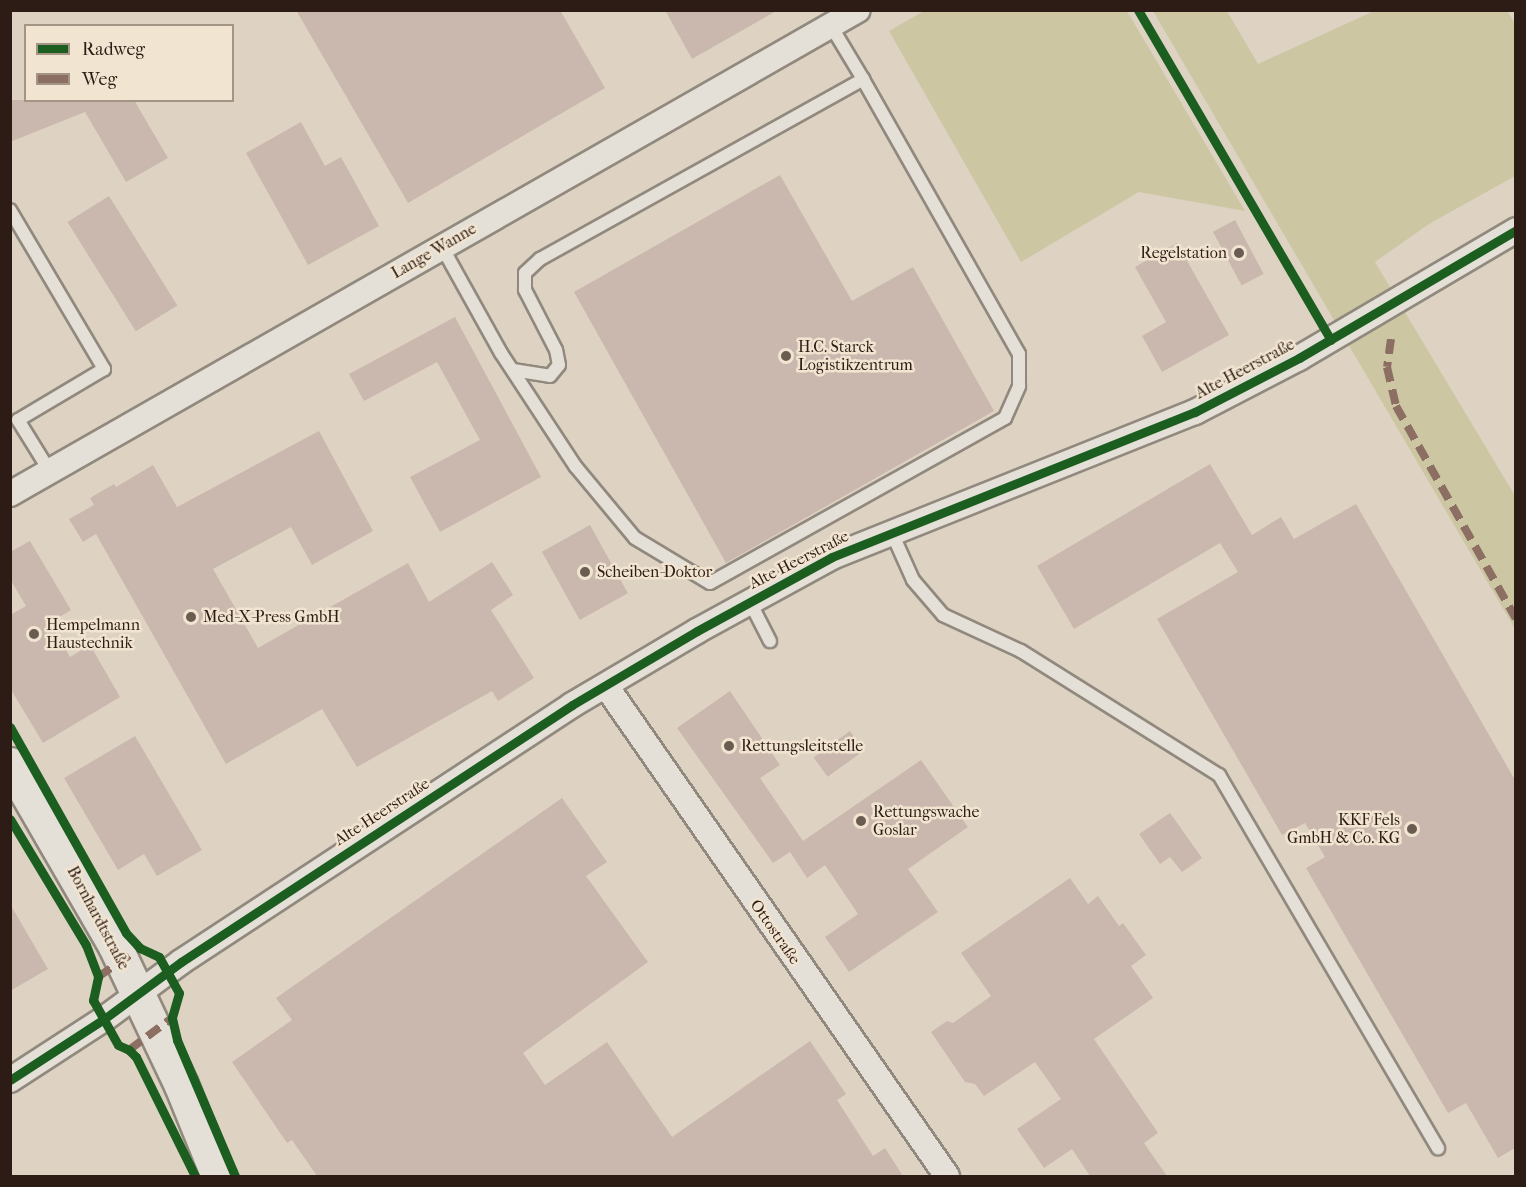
<!DOCTYPE html>
<meta charset="utf-8">
<style>
body{margin:0}
#map{position:relative;width:1526px;height:1187px;overflow:hidden;background:#ded3c2;font-family:"IM FELL French Canon",serif}
div>[style]{position:absolute}
.green>*{inset:0;background:#ccc6a3}
.building>*{inset:0;background:#cab8ae;transform-origin:0 0}
.roads{filter:drop-shadow(2px 0 #91897e) drop-shadow(-2px 0 #91897e) drop-shadow(0 2px #91897e) drop-shadow(0 -2px #91897e)}
.lane>*{height:12px;margin:-6px;padding:0 6px;transform-origin:6px;border-radius:6px;background:#e5e0d7}
.street>*{height:24px;margin:-12px;padding:0 12px;transform-origin:12px;border-radius:12px;background:#e5e0d7}
.secondary>*{height:33px;margin:-16.5px;padding:0 16.5px;transform-origin:16.5px;border-radius:16.5px;background:#e5e0d7}
.quiet>*{height:8px;margin-top:-4px;transform-origin:0;background:repeating-linear-gradient(90deg,#8d6e63 0 15px,transparent 0 23px)}
.cycleway>*{height:9px;margin:-4.5px;padding:0 4.5px;transform-origin:4.5px;border-radius:4.5px;background:#1b5e20}
.dots>*{width:16px;height:16px;translate:-50% -50%;box-sizing:border-box;border:3px solid #f1e4d0;border-radius:50%}
span{translate:-50% -50%;white-space:nowrap;text-align:center;line-height:1.15;-webkit-text-stroke:5px #f1e4d0;paint-order:stroke}
.street-label{font-size:16px;color:#2d1c15}
.poi-label{font-size:16px;color:#2d1c15}
.right{translate:-100% -50%;text-align:right}
.left{translate:0 -50%;text-align:left}
.frame{position:absolute;inset:0;border:12px solid #2d1c15;pointer-events:none}
.legend{position:absolute;left:24px;top:24px;width:210px;height:78px;box-sizing:border-box;background:#f1e4d0;border:2px solid #a39485;margin:0;padding:8px 10px;list-style:none;font-size:18px;color:#2d1c15}
.legend li{display:flex;align-items:center;gap:12px;height:30px}
.legend b{width:30px;border:2px solid #a39485}
</style>
<div id="map">
<div class="green">
<i style="clip-path:polygon(924px 11px,1127px 11px,1245px 211px,1139px 192px,1021px 262px,889px 31px)"></i>
<i style="clip-path:polygon(1153px 11px,1227px 11px,1258px 64px,1374px 11px,1507px 11px,1516px 25px,1515px 176px,1429px 224px,1375px 262px,1515px 496px,1515px 629px)"></i>
</div>
<div class="building">
<i style="clip-path:polygon(296px 10px,560px 10px,605px 88px,408px 203px)"></i>
<i style="clip-path:polygon(665px 10px,778px 10px,692px 59px)"></i>
<i style="clip-path:polygon(10px 100px,134px 100px,168px 158px,126px 182px,85px 112px,10px 142px)"></i>
<i style="clip-path:polygon(301px 122px,325px 166px,341px 157px,379px 226px,308px 265px,246px 153px)"></i>
<i style="clip-path:polygon(780px 175px,852px 301px,913px 267px,994px 411px,726px 563px,574px 292px)"></i>
<i style="left:109px;top:196px;width:129px;height:49px;rotate:58deg"></i>
<i style="left:1235px;top:220px;width:61px;height:25px;rotate:62deg"></i>
<i style="clip-path:polygon(1177px 243px,1229px 335px,1162px 372px,1142px 336px,1166px 322px,1135px 267px)"></i>
<i style="clip-path:polygon(455px 317px,541px 477px,440px 532px,410px 477px,480px 440px,437px 362px,364px 401px,349px 374px)"></i>
<i style="clip-path:polygon(319px 431px,373px 531px,312px 565px,291px 527px,213px 569px,258px 648px,408px 563px,429px 602px,492px 562px,513px 595px,491px 610px,534px 678px,498px 701px,492px 691px,357px 767px,322px 709px,226px 764px,96px 534px,83px 542px,69px 519px,94px 505px,90px 498px,114px 484px,116px 487px,153px 465px,177px 507px)"></i>
<i style="clip-path:polygon(1210px 464px,1252px 535px,1281px 517px,1294px 539px,1356px 504px,1515px 780px,1515px 1148px,1498px 1158px,1466px 1103px,1448px 1113px,1306px 868px,1325px 857px,1305px 823px,1282px 835px,1157px 619px,1238px 572px,1220px 543px,1074px 629px,1037px 566px)"></i>
<i style="left:590px;top:525px;width:78px;height:55px;rotate:61deg"></i>
<i style="clip-path:polygon(30px 541px,71px 610px,50px 623px,70px 657px,90px 645px,120px 697px,43px 743px,10px 688px,10px 615px,26px 606px,10px 579px,10px 552px)"></i>
<i style="clip-path:polygon(730px 691px,780px 765px,760px 778px,803px 841px,921px 760px,968px 827px,908px 869px,938px 912px,849px 972px,825px 937px,858px 914px,825px 865px,807px 878px,790px 852px,773px 863px,677px 728px)"></i>
<i style="left:850px;top:731px;width:24px;height:45px;rotate:54deg"></i>
<i style="clip-path:polygon(135px 736px,202px 850px,157px 876px,144px 854px,118px 870px,64px 778px)"></i>
<i style="clip-path:polygon(562px 798px,607px 862px,586px 876px,648px 962px,523px 1053px,545px 1085px,607px 1042px,672px 1137px,810px 1041px,846px 1094px,837px 1100px,873px 1156px,885px 1148px,903px 1176px,317px 1176px,292px 1140px,287px 1143px,232px 1062px,292px 1020px,276px 998px)"></i>
<i style="clip-path:polygon(1170px 813px,1202px 858px,1182px 872px,1170px 857px,1160px 864px,1139px 834px)"></i>
<i style="clip-path:polygon(1070px 878px,1088px 904px,1098px 896px,1119px 926px,1123px 923px,1146px 955px,1131px 966px,1153px 998px,1094px 1039px,1158px 1133px,1144px 1143px,1167px 1176px,1090px 1176px,1072px 1149px,1044px 1168px,1017px 1129px,1061px 1099px,1035px 1062px,984px 1096px,975px 1084px,965px 1082px,931px 1032px,947px 1021px,953px 1023px,991px 996px,961px 953px)"></i>
<i style="clip-path:polygon(10px 904px,48px 969px,10px 991px)"></i>
</div>
<div class="roads">
<div class="lane">
<i style="left:10px;top:210px;width:185px;rotate:59.4deg"></i>
<i style="left:104px;top:369px;width:100px;rotate:149.3deg"></i>
<i style="left:18px;top:420px;width:59px;rotate:58.2deg"></i>
<i style="left:442px;top:247px;width:121px;rotate:60.9deg"></i>
<i style="left:501px;top:353px;width:136px;rotate:56.7deg"></i>
<i style="left:576px;top:467px;width:92px;rotate:50.3deg"></i>
<i style="left:635px;top:538px;width:87px;rotate:31deg"></i>
<i style="left:710px;top:583px;width:338px;rotate:-29.2deg"></i>
<i style="left:1005px;top:418px;width:35px;rotate:-66deg"></i>
<i style="left:1019px;top:386px;width:32px;rotate:-90deg"></i>
<i style="left:1019px;top:354px;width:316px;rotate:-119.6deg"></i>
<i style="left:513px;top:370px;width:37px;rotate:9deg"></i>
<i style="left:550px;top:376px;width:14px;rotate:-51deg"></i>
<i style="left:559px;top:365px;width:15px;rotate:-101deg"></i>
<i style="left:556px;top:350px;width:68px;rotate:-117.3deg"></i>
<i style="left:525px;top:290px;width:17px;rotate:-90deg"></i>
<i style="left:525px;top:273px;width:21px;rotate:-43deg"></i>
<i style="left:540px;top:259px;width:370px;rotate:-29.1deg"></i>
<i style="left:863px;top:79px;width:62px;rotate:-121.1deg"></i>
<i style="left:892px;top:533px;width:51px;rotate:65.9deg"></i>
<i style="left:913px;top:580px;width:46px;rotate:49.4deg"></i>
<i style="left:943px;top:615px;width:86px;rotate:24.8deg"></i>
<i style="left:1021px;top:651px;width:234px;rotate:32.1deg"></i>
<i style="left:1219px;top:775px;width:433px;rotate:59.6deg"></i>
<i style="left:750px;top:602px;width:44px;rotate:62.9deg"></i>
</div>
<div class="street">
<i style="left:10px;top:494px;width:976px;rotate:-29.72deg"></i>
<i style="left:606px;top:686px;width:597px;rotate:55.17deg"></i>
<i style="left:10px;top:1080px;width:112px;rotate:-33deg"></i>
<i style="left:104px;top:1019px;width:96px;rotate:-36.5deg"></i>
<i style="left:181px;top:962px;width:468px;rotate:-33.3deg"></i>
<i style="left:572px;top:705px;width:145px;rotate:-30.6deg"></i>
<i style="left:697px;top:631px;width:154px;rotate:-28.7deg"></i>
<i style="left:832px;top:557px;width:391px;rotate:-21.8deg"></i>
<i style="left:1195px;top:412px;width:117px;rotate:-27.4deg"></i>
<i style="left:1299px;top:358px;width:252px;rotate:-30.5deg"></i>
</div>
<div class="secondary">
<i style="left:10px;top:764px;width:210px;rotate:60deg"></i>
<i style="left:115px;top:946px;width:154px;rotate:64.6deg"></i>
<i style="left:181px;top:1085px;width:98px;rotate:67.9deg"></i>
</div>
</div>
<div class="quiet">
<i style="left:1391px;top:339px;width:28px;rotate:98deg"></i>
<i style="left:1387px;top:367px;width:40px;rotate:77deg"></i>
<i style="left:1396px;top:406px;width:244px;rotate:60.6deg"></i>
<i style="left:98px;top:977px;width:51px;rotate:-34.6deg"></i>
<i style="left:129px;top:1050px;width:54px;rotate:-36.7deg"></i>
</div>
<div class="cycleway">
<i style="left:1138px;top:10px;width:382px;rotate:59.7deg"></i>
<i style="left:10px;top:727px;width:236px;rotate:60.6deg"></i>
<i style="left:126px;top:933px;width:21px;rotate:47deg"></i>
<i style="left:140px;top:948px;width:21px;rotate:25deg"></i>
<i style="left:159px;top:957px;width:41px;rotate:60.9deg"></i>
<i style="left:179px;top:993px;width:26px;rotate:106deg"></i>
<i style="left:172px;top:1018px;width:23px;rotate:77deg"></i>
<i style="left:177px;top:1040px;width:148px;rotate:66.9deg"></i>
<i style="left:10px;top:819px;width:147px;rotate:58.9deg"></i>
<i style="left:86px;top:945px;width:34px;rotate:69deg"></i>
<i style="left:98px;top:977px;width:24px;rotate:102deg"></i>
<i style="left:93px;top:1000px;width:51px;rotate:60.9deg"></i>
<i style="left:118px;top:1045px;width:12px;rotate:24deg"></i>
<i style="left:129px;top:1050px;width:10px;rotate:45deg"></i>
<i style="left:136px;top:1057px;width:133px;rotate:63.6deg"></i>
<i style="left:10px;top:1080px;width:112px;rotate:-33deg"></i>
<i style="left:104px;top:1019px;width:96px;rotate:-36.5deg"></i>
<i style="left:181px;top:962px;width:468px;rotate:-33.3deg"></i>
<i style="left:572px;top:705px;width:145px;rotate:-30.6deg"></i>
<i style="left:697px;top:631px;width:154px;rotate:-28.7deg"></i>
<i style="left:832px;top:557px;width:391px;rotate:-21.8deg"></i>
<i style="left:1195px;top:412px;width:117px;rotate:-27.4deg"></i>
<i style="left:1299px;top:358px;width:252px;rotate:-30.5deg"></i>
</div>
<div class="dots">
<i style="left:1239px;top:253px;background:#6b5c52"></i>
<i style="left:786px;top:356px;background:#6b5c52"></i>
<i style="left:585px;top:572px;background:#6b5c52"></i>
<i style="left:191px;top:617px;background:#6b5c52"></i>
<i style="left:34px;top:634px;background:#6b5c52"></i>
<i style="left:729px;top:746px;background:#6b5c52"></i>
<i style="left:861px;top:821px;background:#6b5c52"></i>
<i style="left:1412px;top:829px;background:#6b5c52"></i>
</div>
<div class="street-label">
<span style="left:434px;top:251px;rotate:-30deg">Lange Wanne</span>
<span style="left:1245px;top:369px;rotate:-28deg">Alte Heerstraße</span>
<span style="left:799px;top:560px;rotate:-27deg">Alte Heerstraße</span>
<span style="left:382px;top:812px;rotate:-33deg">Alte Heerstraße</span>
<span style="left:98px;top:918px;rotate:62deg">Bornhardtstraße</span>
<span style="left:775px;top:932px;rotate:55deg">Ottostraße</span>
</div>
<div class="poi-label">
<span class="right" style="left:1227px;top:253px">Regelstation</span>
<span class="left" style="left:798px;top:356px">H.C. Starck<br>Logistikzentrum</span>
<span class="left" style="left:597px;top:572px">Scheiben-Doktor</span>
<span class="left" style="left:203px;top:617px">Med-X-Press GmbH</span>
<span class="left" style="left:46px;top:634px">Hempelmann<br>Haustechnik</span>
<span class="left" style="left:741px;top:746px">Rettungsleitstelle</span>
<span class="left" style="left:873px;top:821px">Rettungswache<br>Goslar</span>
<span class="right" style="left:1400px;top:829px">KKF Fels<br>GmbH &amp; Co. KG</span>
</div>
<div class="frame"></div>
<ul class="legend">
<li><b style="height:8px;background:#1b5e20"></b>Radweg</li>
<li><b style="height:8px;background:#8d6e63"></b>Weg</li>
</ul>
</div>
